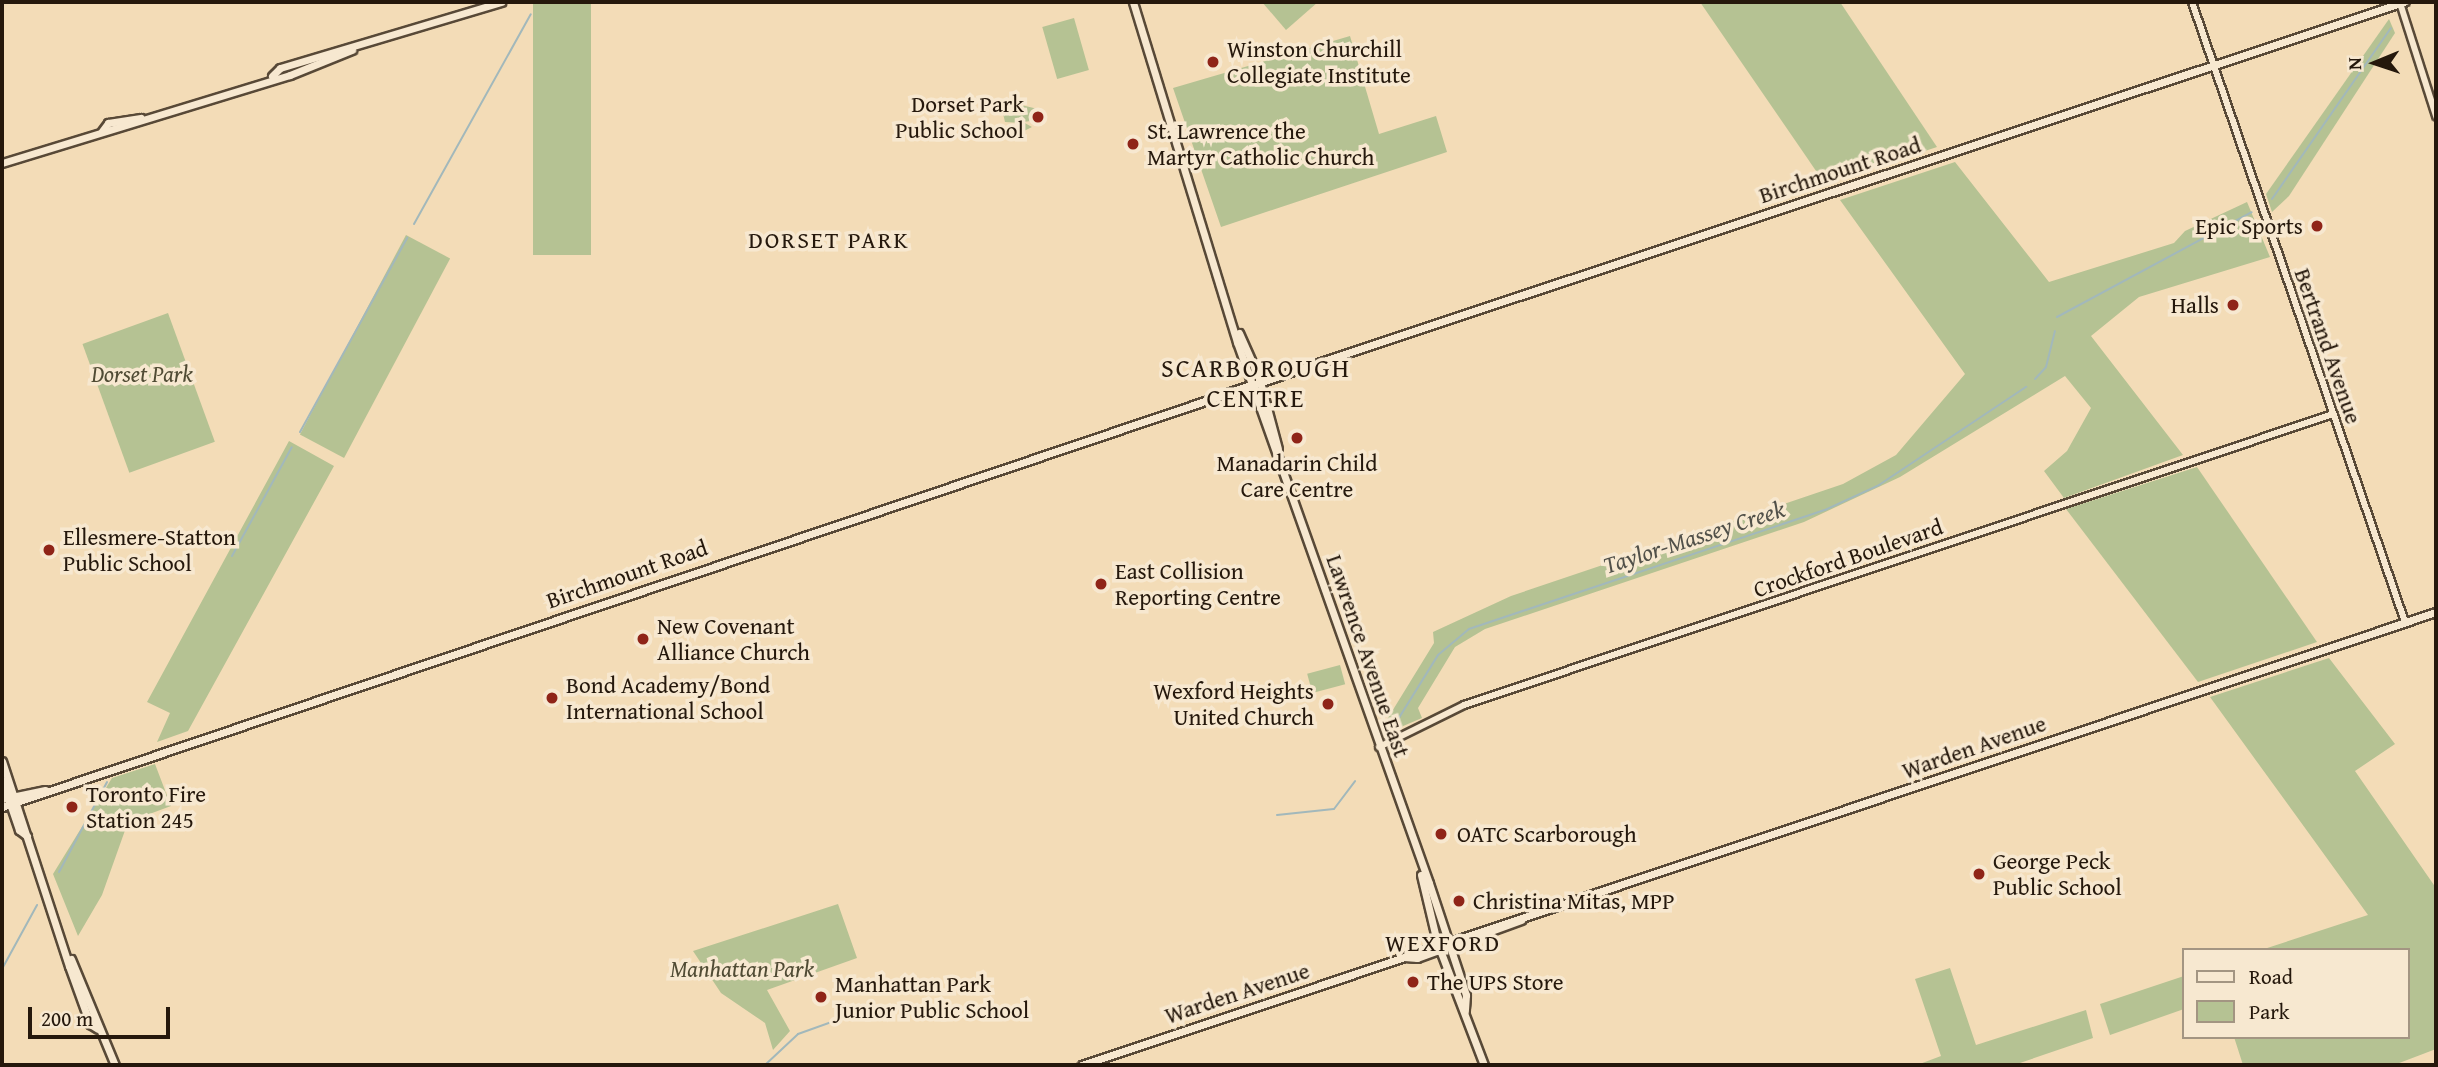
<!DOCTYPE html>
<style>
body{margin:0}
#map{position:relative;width:2438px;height:1067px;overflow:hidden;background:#f3dcb7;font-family:"Gentium Book Plus",serif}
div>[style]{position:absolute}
.green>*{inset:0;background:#b5c293;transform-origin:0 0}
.stream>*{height:2px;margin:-1px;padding:0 1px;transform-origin:1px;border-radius:1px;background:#a2b8bb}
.roads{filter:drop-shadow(2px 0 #584937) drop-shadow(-2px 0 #584937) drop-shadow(0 2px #584937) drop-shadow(0 -2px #584937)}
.tertiary>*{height:6px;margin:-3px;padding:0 3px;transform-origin:3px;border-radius:3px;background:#f7e8d0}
.secondary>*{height:7px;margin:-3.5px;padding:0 3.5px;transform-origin:3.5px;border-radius:3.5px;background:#f7e8d0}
.dots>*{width:19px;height:19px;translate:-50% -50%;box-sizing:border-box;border:4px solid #f7e8d0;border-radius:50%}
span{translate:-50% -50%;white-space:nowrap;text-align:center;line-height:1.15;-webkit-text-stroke:7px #f7e8d0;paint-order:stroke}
.poi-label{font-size:23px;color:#25180c}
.left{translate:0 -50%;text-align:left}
.right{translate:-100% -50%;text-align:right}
.street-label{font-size:23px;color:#25180c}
.park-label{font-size:23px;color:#504b34;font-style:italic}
.neighbourhood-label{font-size:24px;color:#25180c;letter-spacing:2px}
.water-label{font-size:24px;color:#515049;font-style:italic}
.quarter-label{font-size:26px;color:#25180c;letter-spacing:2px}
.frame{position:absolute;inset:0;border:4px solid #25180c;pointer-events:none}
.legend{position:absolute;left:2182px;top:948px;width:228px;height:91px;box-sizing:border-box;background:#f7e8d0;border:2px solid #a39582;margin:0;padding:9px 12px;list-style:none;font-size:21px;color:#25180c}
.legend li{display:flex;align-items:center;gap:14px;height:35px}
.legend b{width:35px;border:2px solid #a39582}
.north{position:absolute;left:2340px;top:28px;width:70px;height:70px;-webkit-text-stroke:5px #f7e8d0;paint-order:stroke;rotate:268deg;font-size:19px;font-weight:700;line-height:28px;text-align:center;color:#25180c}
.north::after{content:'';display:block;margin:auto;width:24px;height:32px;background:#25180c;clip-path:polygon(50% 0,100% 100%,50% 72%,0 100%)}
.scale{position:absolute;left:28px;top:1007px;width:142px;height:32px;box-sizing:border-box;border:4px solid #25180c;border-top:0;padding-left:9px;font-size:21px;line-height:24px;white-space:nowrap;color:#25180c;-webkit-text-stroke:5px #f7e8d0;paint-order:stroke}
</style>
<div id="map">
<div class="green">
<i style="left:533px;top:2px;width:58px;height:253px"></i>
<i style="clip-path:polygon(1262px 2px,1318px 2px,1286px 30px)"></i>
<i style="clip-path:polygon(1700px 2px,1840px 2px,1937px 147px,1825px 184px)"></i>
<i style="left:1074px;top:18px;width:54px;height:33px;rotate:74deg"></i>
<i style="clip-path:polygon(2389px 19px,2395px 33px,2289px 196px,2272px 212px,2266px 194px)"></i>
<i style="clip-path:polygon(1350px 36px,1379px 134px,1436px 116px,1447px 152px,1221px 227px,1173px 88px)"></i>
<i style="clip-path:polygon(1000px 100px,1042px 110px,1046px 119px,1023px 122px,1032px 127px,1022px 132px,1021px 123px,1005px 122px)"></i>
<i style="clip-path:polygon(1955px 162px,2049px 282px,2174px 243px,2185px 231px,2247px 202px,2270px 257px,2139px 297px,2091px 336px,2183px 455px,2064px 498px,2044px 471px,2067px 451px,2091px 408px,2065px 376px,1900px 477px,1804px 522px,1485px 629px,1455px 647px,1418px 708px,1422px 718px,1389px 732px,1383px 726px,1434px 643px,1433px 632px,1511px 596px,1843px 484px,1896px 455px,1965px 374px,1840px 200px)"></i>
<i style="left:406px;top:235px;width:50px;height:226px;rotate:28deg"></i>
<i style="left:168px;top:313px;width:137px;height:91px;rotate:70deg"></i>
<i style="clip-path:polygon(289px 441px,334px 466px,188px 731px,157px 742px,170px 713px,147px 702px)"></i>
<i style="clip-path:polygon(2197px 467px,2317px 642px,2198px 682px,2066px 509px)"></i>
<i style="clip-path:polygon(2329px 658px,2395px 744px,2355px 771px,2436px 888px,2436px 1049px,2394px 1065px,2243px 1065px,2234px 1037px,2408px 1037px,2408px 950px,2261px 950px,2368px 915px,2210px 697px)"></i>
<i style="left:1340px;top:665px;width:20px;height:34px;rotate:75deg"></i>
<i style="clip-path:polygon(155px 764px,171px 806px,128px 822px,102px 895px,78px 936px,53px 874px,112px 778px)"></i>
<i style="clip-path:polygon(838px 904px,857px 958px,767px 990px,790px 1031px,773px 1050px,765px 1023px,721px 993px,693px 951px)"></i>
<i style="clip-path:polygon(1950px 968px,1976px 1045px,2086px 1010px,2093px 1038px,2014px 1065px,1917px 1065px,1941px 1056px,1915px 979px)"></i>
<i style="clip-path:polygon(2184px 976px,2184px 1009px,2110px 1035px,2100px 1004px)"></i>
</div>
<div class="stream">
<i style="left:2272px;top:199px;width:208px;rotate:-55.2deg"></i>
<i style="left:414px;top:224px;width:240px;rotate:-60.9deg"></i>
<i style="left:2057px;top:317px;width:221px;rotate:-28.3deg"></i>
<i style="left:2035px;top:379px;width:16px;rotate:-47deg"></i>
<i style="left:2046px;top:367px;width:37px;rotate:-76deg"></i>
<i style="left:300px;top:432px;width:222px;rotate:-61.1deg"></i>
<i style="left:232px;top:556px;width:124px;rotate:-61.2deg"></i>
<i style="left:1392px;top:729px;width:87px;rotate:-58.1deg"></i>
<i style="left:1438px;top:655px;width:40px;rotate:-40deg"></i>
<i style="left:1469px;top:629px;width:375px;rotate:-18.5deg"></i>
<i style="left:1825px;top:510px;width:60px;rotate:-24.8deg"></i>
<i style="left:1879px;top:485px;width:177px;rotate:-33.7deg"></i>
<i style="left:1277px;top:815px;width:57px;rotate:-6deg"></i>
<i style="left:1334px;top:809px;width:35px;rotate:-53deg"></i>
<i style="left:59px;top:872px;width:102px;rotate:-61.9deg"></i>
<i style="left:2px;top:969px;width:73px;rotate:-61.3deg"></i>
<i style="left:765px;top:1065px;width:45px;rotate:-43.2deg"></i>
<i style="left:798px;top:1034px;width:59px;rotate:-19.7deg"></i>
<i style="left:854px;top:1014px;width:27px;rotate:13deg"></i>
</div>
<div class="roads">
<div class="tertiary">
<i style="left:2192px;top:2px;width:656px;rotate:71.04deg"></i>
<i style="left:2400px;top:3px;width:119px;rotate:72.3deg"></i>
<i style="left:1379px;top:747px;width:95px;rotate:-26.3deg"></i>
<i style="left:1464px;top:705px;width:916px;rotate:-18.51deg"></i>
</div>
<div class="secondary">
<i style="left:1133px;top:2px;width:356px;rotate:73deg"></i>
<i style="left:1237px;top:342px;width:574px;rotate:70.46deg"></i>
<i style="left:1429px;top:883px;width:118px;rotate:71.7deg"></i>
<i style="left:1466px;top:995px;width:16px;rotate:94deg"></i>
<i style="left:272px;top:76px;width:11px;rotate:-45deg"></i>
<i style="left:280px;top:68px;width:231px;rotate:-16.6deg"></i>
<i style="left:102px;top:131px;width:10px;rotate:-53deg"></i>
<i style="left:108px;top:123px;width:33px;rotate:-9deg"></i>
<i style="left:2px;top:163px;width:301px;rotate:-17deg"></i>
<i style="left:290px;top:75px;width:67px;rotate:-22deg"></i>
<i style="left:1239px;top:333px;width:49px;rotate:66deg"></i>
<i style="left:1259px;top:378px;width:73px;rotate:75deg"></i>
<i style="left:1221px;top:395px;width:1247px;rotate:-18.38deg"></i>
<i style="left:2px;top:761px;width:216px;rotate:71.9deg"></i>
<i style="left:69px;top:966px;width:62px;rotate:70.1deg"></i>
<i style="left:90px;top:1024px;width:9px;rotate:32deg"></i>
<i style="left:2px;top:780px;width:53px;rotate:71.2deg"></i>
<i style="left:19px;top:830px;width:10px;rotate:37deg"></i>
<i style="left:2px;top:799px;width:44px;rotate:-11.8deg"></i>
<i style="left:2px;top:807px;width:1357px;rotate:-18.65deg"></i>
<i style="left:1421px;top:875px;width:69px;rotate:76.6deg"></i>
<i style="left:1437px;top:942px;width:132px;rotate:69.1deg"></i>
<i style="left:1404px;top:957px;width:13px;rotate:4deg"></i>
<i style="left:1417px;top:958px;width:111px;rotate:-20.1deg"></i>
<i style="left:71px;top:959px;width:115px;rotate:67.5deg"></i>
<i style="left:1082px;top:1065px;width:1428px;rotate:-18.5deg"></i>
</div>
</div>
<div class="dots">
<i style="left:1213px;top:62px;background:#8f2418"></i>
<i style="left:1038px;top:117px;background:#8f2418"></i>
<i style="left:1133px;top:144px;background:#8f2418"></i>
<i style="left:2317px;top:226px;background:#8f2418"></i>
<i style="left:2233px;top:305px;background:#8f2418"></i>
<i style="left:1297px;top:438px;background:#8f2418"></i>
<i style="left:49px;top:550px;background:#8f2418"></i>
<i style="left:1101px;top:584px;background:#8f2418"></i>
<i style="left:643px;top:639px;background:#8f2418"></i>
<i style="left:552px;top:698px;background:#8f2418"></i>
<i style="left:1328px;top:704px;background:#8f2418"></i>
<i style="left:72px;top:807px;background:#8f2418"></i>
<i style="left:1441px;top:834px;background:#8f2418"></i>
<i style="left:1979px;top:874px;background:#8f2418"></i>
<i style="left:1459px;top:901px;background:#8f2418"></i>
<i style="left:1413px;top:982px;background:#8f2418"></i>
<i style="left:821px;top:997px;background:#8f2418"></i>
</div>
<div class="poi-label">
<span class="left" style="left:1227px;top:62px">Winston Churchill<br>Collegiate Institute</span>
<span class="right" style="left:1024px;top:117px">Dorset Park<br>Public School</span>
<span class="left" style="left:1147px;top:144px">St. Lawrence the<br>Martyr Catholic Church</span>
<span class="right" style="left:2303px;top:226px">Epic Sports</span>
<span class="right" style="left:2219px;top:305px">Halls</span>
<span style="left:1297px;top:476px">Manadarin Child<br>Care Centre</span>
<span class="left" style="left:63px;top:550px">Ellesmere-Statton<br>Public School</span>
<span class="left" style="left:1115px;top:584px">East Collision<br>Reporting Centre</span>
<span class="left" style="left:657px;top:639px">New Covenant<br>Alliance Church</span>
<span class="left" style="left:566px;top:698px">Bond Academy/Bond<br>International School</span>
<span class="right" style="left:1314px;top:704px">Wexford Heights<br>United Church</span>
<span class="left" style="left:86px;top:807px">Toronto Fire<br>Station 245</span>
<span class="left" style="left:1457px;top:834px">OATC Scarborough</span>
<span class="left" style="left:1993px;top:874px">George Peck<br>Public School</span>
<span class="left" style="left:1473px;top:901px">Christina Mitas, MPP</span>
<span class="left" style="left:1427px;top:982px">The UPS Store</span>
<span class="left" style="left:835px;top:997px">Manhattan Park<br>Junior Public School</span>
</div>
<div class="street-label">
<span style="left:1840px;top:170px;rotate:-18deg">Birchmount Road</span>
<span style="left:2328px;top:346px;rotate:71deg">Bertrand Avenue</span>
<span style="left:1848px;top:558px;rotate:-19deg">Crockford Boulevard</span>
<span style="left:627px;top:574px;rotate:-19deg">Birchmount Road</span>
<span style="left:1368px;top:656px;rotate:71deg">Lawrence Avenue East</span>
<span style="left:1974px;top:747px;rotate:-19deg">Warden Avenue</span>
<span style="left:1237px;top:993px;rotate:-18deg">Warden Avenue</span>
</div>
<div class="park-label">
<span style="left:142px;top:374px">Dorset Park</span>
<span style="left:742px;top:969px">Manhattan Park</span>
</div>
<div class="neighbourhood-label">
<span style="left:829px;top:240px">DORSET PARK</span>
<span style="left:1443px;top:943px">WEXFORD</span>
</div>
<div class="water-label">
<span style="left:1694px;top:537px;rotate:-18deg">Taylor-Massey Creek</span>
</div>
<div class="quarter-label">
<span style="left:1256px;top:383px">SCARBOROUGH<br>CENTRE</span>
</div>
<div class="frame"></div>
<ul class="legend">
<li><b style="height:9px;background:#f7e8d0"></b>Road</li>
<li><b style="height:19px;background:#b5c293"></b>Park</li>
</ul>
<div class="north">N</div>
<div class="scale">200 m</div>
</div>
